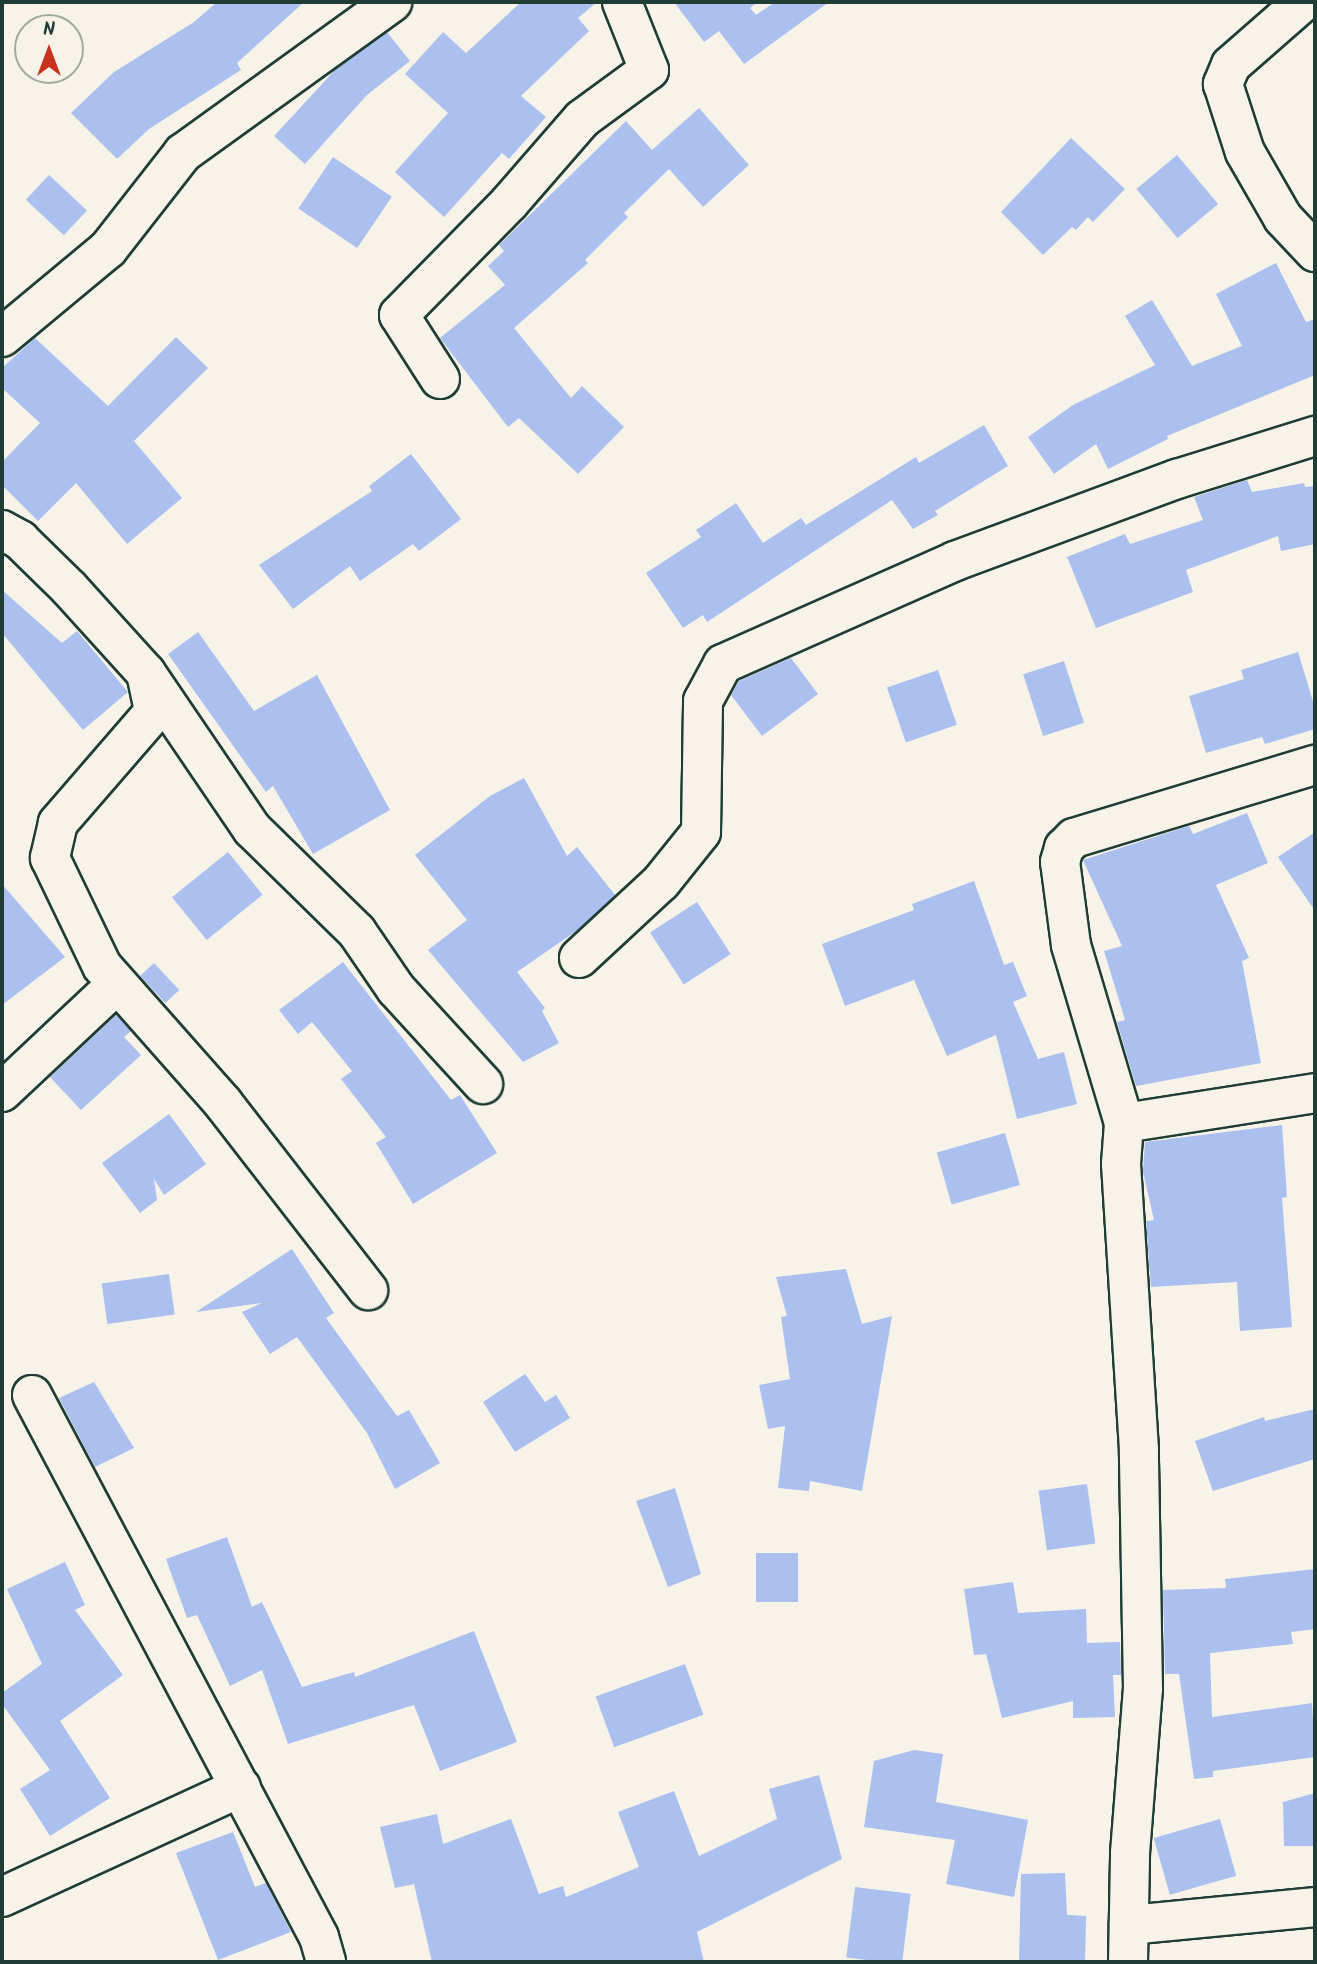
<!DOCTYPE html>
<style>
body{margin:0}
#map{position:relative;width:1317px;height:1964px;overflow:hidden;background:#f7f3e8;font-family:Kalam,sans-serif}
div>[style]{position:absolute}
.building>*{inset:0;background:#abc0ef;transform-origin:0 0}
.roads{filter:drop-shadow(2px 0 #1f3d34) drop-shadow(-2px 0 #1f3d34) drop-shadow(0 2px #1f3d34) drop-shadow(0 -2px #1f3d34)}
.minor>*{height:38px;margin:-19px;padding:0 19px;transform-origin:19px;border-radius:19px;background:#f7f3e8}
span{translate:-50% -50%;white-space:nowrap;text-align:center;line-height:1.15;-webkit-text-stroke:5px #f7f3e8;paint-order:stroke}
.frame{position:absolute;inset:0;border:4px solid #1f3d34;pointer-events:none}
.north{position:absolute;left:14px;top:14px;width:70px;height:70px;box-sizing:border-box;background:#f7f3e8;border:2px solid #a1aaa0;border-radius:50%;rotate:0deg;font-size:19px;font-weight:700;line-height:28px;text-align:center;color:#1f3d34}
.north::after{content:'';display:block;margin:auto;width:24px;height:32px;background:#c8321e;clip-path:polygon(50% 0,100% 100%,50% 72%,0 100%)}
</style>
<div id="map">
<div class="building">
<i style="clip-path:polygon(217px 2px,304px 2px,237px 63px,241px 70px,149px 129px,117px 159px,71px 113px,114px 72px,194px 22px)"></i>
<i style="clip-path:polygon(521px 2px,597px 2px,578px 18px,589px 31px,521px 96px,546px 117px,509px 159px,502px 153px,444px 217px,395px 172px,448px 113px,405px 74px,443px 32px,466px 53px)"></i>
<i style="clip-path:polygon(674px 2px,758px 2px,750px 8px,756px 15px,775px 2px,829px 2px,744px 64px,719px 31px,704px 42px)"></i>
<i style="clip-path:polygon(387px 32px,410px 61px,367px 95px,305px 164px,274px 136px,335px 70px)"></i>
<i style="clip-path:polygon(699px 108px,749px 165px,703px 207px,669px 169px,624px 213px,628px 217px,585px 260px,588px 263px,514px 328px,571px 398px,582px 386px,624px 427px,578px 474px,519px 418px,508px 427px,440px 338px,505px 285px,488px 266px,504px 251px,499px 245px,626px 121px,652px 150px)"></i>
<i style="clip-path:polygon(1071px 138px,1125px 189px,1093px 222px,1088px 217px,1076px 230px,1072px 227px,1043px 255px,1001px 212px)"></i>
<i style="left:1177px;top:155px;width:64px;height:53px;rotate:50deg"></i>
<i style="left:333px;top:157px;width:71px;height:62px;rotate:34deg"></i>
<i style="left:49px;top:175px;width:52px;height:34px;rotate:43deg"></i>
<i style="clip-path:polygon(1276px 263px,1306px 322px,1315px 319px,1315px 375px,1167px 436px,1168px 439px,1108px 469px,1096px 444px,1054px 474px,1028px 437px,1073px 405px,1155px 365px,1125px 316px,1152px 300px,1192px 366px,1242px 346px,1216px 294px)"></i>
<i style="clip-path:polygon(176px 337px,208px 368px,134px 441px,182px 498px,127px 544px,76px 483px,38px 521px,2px 485px,2px 462px,40px 423px,2px 388px,2px 368px,35px 338px,108px 406px)"></i>
<i style="clip-path:polygon(984px 425px,1008px 466px,935px 511px,938px 515px,913px 529px,892px 500px,707px 622px,703px 615px,683px 628px,646px 573px,701px 537px,696px 530px,736px 503px,763px 543px,801px 518px,806px 525px,916px 457px,919px 463px)"></i>
<i style="clip-path:polygon(411px 454px,461px 519px,419px 551px,413px 544px,360px 581px,350px 566px,293px 609px,259px 565px,372px 491px,369px 486px)"></i>
<i style="clip-path:polygon(1247px 480px,1252px 492px,1304px 483px,1305px 487px,1315px 486px,1315px 544px,1281px 551px,1278px 536px,1186px 570px,1193px 592px,1096px 628px,1067px 557px,1125px 534px,1130px 544px,1203px 520px,1194px 497px)"></i>
<i style="clip-path:polygon(2px 590px,62px 643px,77px 631px,128px 692px,83px 730px,2px 633px)"></i>
<i style="clip-path:polygon(198px 632px,254px 711px,317px 675px,390px 810px,313px 854px,273px 786px,266px 792px,168px 654px)"></i>
<i style="clip-path:polygon(1298px 652px,1315px 708px,1315px 729px,1265px 744px,1262px 737px,1206px 753px,1189px 696px,1244px 679px,1241px 670px)"></i>
<i style="clip-path:polygon(791px 658px,818px 694px,762px 736px,731px 695px,739px 681px)"></i>
<i style="left:1064px;top:661px;width:65px;height:43px;rotate:72deg"></i>
<i style="left:938px;top:670px;width:58px;height:54px;rotate:71deg"></i>
<i style="clip-path:polygon(524px 778px,567px 856px,577px 847px,615px 895px,579px 929px,517px 972px,545px 1008px,542px 1011px,559px 1043px,523px 1062px,428px 950px,467px 920px,415px 855px,490px 796px)"></i>
<i style="clip-path:polygon(1247px 813px,1268px 863px,1216px 885px,1249px 958px,1242px 961px,1261px 1063px,1136px 1086px,1117px 1022px,1125px 1020px,1104px 951px,1122px 946px,1083px 860px,1189px 826px,1193px 834px)"></i>
<i style="clip-path:polygon(1315px 832px,1315px 911px,1278px 857px)"></i>
<i style="left:228px;top:852px;width:55px;height:72px;rotate:51deg"></i>
<i style="clip-path:polygon(974px 881px,1004px 965px,1013px 962px,1027px 996px,1013px 1002px,1038px 1059px,1064px 1052px,1077px 1104px,1017px 1119px,996px 1035px,947px 1056px,914px 980px,845px 1006px,822px 944px,914px 910px,912px 904px)"></i>
<i style="clip-path:polygon(2px 884px,65px 957px,2px 1005px)"></i>
<i style="left:697px;top:902px;width:62px;height:56px;rotate:57deg"></i>
<i style="clip-path:polygon(343px 962px,451px 1100px,460px 1095px,497px 1153px,413px 1204px,376px 1143px,386px 1137px,341px 1079px,352px 1071px,312px 1022px,298px 1034px,279px 1010px)"></i>
<i style="left:154px;top:963px;width:37px;height:19px;rotate:47deg"></i>
<i style="clip-path:polygon(116px 1015px,131px 1031px,124px 1037px,141px 1055px,81px 1110px,50px 1077px)"></i>
<i style="clip-path:polygon(169px 1114px,206px 1164px,164px 1195px,154px 1179px,157px 1200px,140px 1213px,102px 1163px)"></i>
<i style="clip-path:polygon(1282px 1125px,1287px 1197px,1282px 1198px,1292px 1327px,1240px 1331px,1237px 1282px,1151px 1287px,1146px 1221px,1154px 1220px,1143px 1172px,1145px 1142px)"></i>
<i style="left:1005px;top:1133px;width:54px;height:71px;rotate:74deg"></i>
<i style="clip-path:polygon(292px 1249px,334px 1313px,326px 1318px,397px 1416px,409px 1410px,440px 1463px,395px 1489px,367px 1433px,297px 1337px,270px 1354px,242px 1312px,262px 1303px,196px 1312px)"></i>
<i style="clip-path:polygon(846px 1269px,862px 1324px,892px 1316px,862px 1491px,810px 1481px,809px 1491px,778px 1488px,785px 1426px,768px 1429px,759px 1385px,790px 1379px,781px 1317px,787px 1316px,776px 1277px)"></i>
<i style="left:169px;top:1274px;width:41px;height:68px;rotate:82deg"></i>
<i style="clip-path:polygon(525px 1374px,545px 1402px,556px 1395px,570px 1418px,515px 1452px,483px 1402px)"></i>
<i style="clip-path:polygon(94px 1382px,134px 1448px,95px 1467px,59px 1398px)"></i>
<i style="clip-path:polygon(1315px 1409px,1315px 1459px,1213px 1491px,1195px 1441px,1264px 1417px,1265px 1421px)"></i>
<i style="left:1087px;top:1484px;width:60px;height:49px;rotate:82deg"></i>
<i style="clip-path:polygon(675px 1488px,701px 1574px,668px 1587px,636px 1501px)"></i>
<i style="clip-path:polygon(227px 1537px,252px 1607px,262px 1602px,302px 1687px,354px 1672px,355px 1677px,474px 1631px,517px 1742px,440px 1771px,414px 1705px,288px 1744px,262px 1670px,230px 1686px,197px 1615px,187px 1618px,166px 1559px)"></i>
<i style="left:756px;top:1553px;width:42px;height:49px"></i>
<i style="clip-path:polygon(65px 1562px,85px 1605px,75px 1610px,123px 1675px,60px 1721px,110px 1798px,50px 1836px,20px 1789px,50px 1770px,2px 1704px,2px 1693px,42px 1664px,7px 1589px)"></i>
<i style="clip-path:polygon(1315px 1569px,1315px 1629px,1291px 1632px,1293px 1644px,1210px 1653px,1212px 1717px,1312px 1703px,1315px 1757px,1213px 1771px,1213px 1777px,1194px 1779px,1179px 1674px,1165px 1674px,1163px 1590px,1226px 1588px,1225px 1579px)"></i>
<i style="clip-path:polygon(1013px 1582px,1018px 1613px,1086px 1609px,1087px 1643px,1120px 1642px,1121px 1675px,1113px 1675px,1115px 1717px,1073px 1718px,1073px 1701px,1002px 1718px,986px 1654px,974px 1655px,964px 1589px)"></i>
<i style="left:685px;top:1664px;width:54px;height:95px;rotate:70deg"></i>
<i style="clip-path:polygon(914px 1750px,943px 1754px,936px 1802px,1028px 1820px,1014px 1897px,946px 1884px,955px 1840px,864px 1827px,874px 1761px)"></i>
<i style="clip-path:polygon(819px 1775px,842px 1859px,697px 1932px,704px 1962px,432px 1962px,414px 1884px,395px 1888px,380px 1827px,437px 1814px,443px 1844px,511px 1819px,539px 1894px,563px 1886px,566px 1897px,639px 1867px,618px 1812px,674px 1791px,699px 1856px,777px 1819px,769px 1789px)"></i>
<i style="clip-path:polygon(1315px 1793px,1315px 1846px,1284px 1846px,1283px 1802px)"></i>
<i style="left:1220px;top:1819px;width:59px;height:69px;rotate:74deg"></i>
<i style="clip-path:polygon(233px 1832px,255px 1887px,266px 1883px,291px 1932px,218px 1960px,176px 1853px)"></i>
<i style="clip-path:polygon(1065px 1873px,1067px 1915px,1086px 1916px,1085px 1962px,1019px 1962px,1021px 1874px)"></i>
<i style="left:855px;top:1887px;width:56px;height:71px;rotate:7deg"></i>
</div>
<div class="roads">
<div class="minor">
<i style="left:1303px;top:2px;width:96px;rotate:138.8deg"></i>
<i style="left:1231px;top:65px;width:21px;rotate:113deg"></i>
<i style="left:1223px;top:84px;width:71px;rotate:72.1deg"></i>
<i style="left:1245px;top:152px;width:76px;rotate:60.1deg"></i>
<i style="left:1283px;top:218px;width:47px;rotate:46.7deg"></i>
<i style="left:2px;top:337px;width:138px;rotate:-39.7deg"></i>
<i style="left:108px;top:249px;width:122px;rotate:-52deg"></i>
<i style="left:183px;top:153px;width:258px;rotate:-35.8deg"></i>
<i style="left:440px;top:379px;width:76px;rotate:-122.6deg"></i>
<i style="left:399px;top:315px;width:157px;rotate:-45.5deg"></i>
<i style="left:509px;top:203px;width:111px;rotate:-49deg"></i>
<i style="left:582px;top:119px;width:83px;rotate:-36.2deg"></i>
<i style="left:649px;top:70px;width:73px;rotate:-111.7deg"></i>
<i style="left:2px;top:530px;width:21px;rotate:29deg"></i>
<i style="left:20px;top:540px;width:69px;rotate:44.4deg"></i>
<i style="left:69px;top:588px;width:115px;rotate:47.8deg"></i>
<i style="left:146px;top:673px;width:189px;rotate:55.8deg"></i>
<i style="left:252px;top:829px;width:147px;rotate:44.4deg"></i>
<i style="left:357px;top:932px;width:69px;rotate:55.6deg"></i>
<i style="left:396px;top:989px;width:129px;rotate:47.5deg"></i>
<i style="left:146px;top:673px;width:40px;rotate:78deg"></i>
<i style="left:154px;top:712px;width:147px;rotate:130.9deg"></i>
<i style="left:58px;top:823px;width:36px;rotate:103deg"></i>
<i style="left:50px;top:858px;width:120px;rotate:64.3deg"></i>
<i style="left:102px;top:966px;width:183px;rotate:48.5deg"></i>
<i style="left:223px;top:1103px;width:237px;rotate:52.2deg"></i>
<i style="left:579px;top:958px;width:112px;rotate:-42.8deg"></i>
<i style="left:661px;top:882px;width:64px;rotate:-51.3deg"></i>
<i style="left:701px;top:832px;width:131px;rotate:-89.1deg"></i>
<i style="left:703px;top:701px;width:42px;rotate:-61.6deg"></i>
<i style="left:723px;top:664px;width:254px;rotate:-23.9deg"></i>
<i style="left:955px;top:561px;width:237px;rotate:-20.3deg"></i>
<i style="left:1177px;top:479px;width:145px;rotate:-17.3deg"></i>
<i style="left:2px;top:1092px;width:156px;rotate:-43.2deg"></i>
<i style="left:1124px;top:1123px;width:193px;rotate:-8.9deg"></i>
<i style="left:32px;top:1395px;width:613px;rotate:62.1deg"></i>
<i style="left:319px;top:1937px;width:26px;rotate:74deg"></i>
<i style="left:2px;top:1897px;width:263px;rotate:-24.7deg"></i>
<i style="left:1129px;top:1925px;width:187px;rotate:-5.5deg"></i>
<i style="left:1128px;top:1962px;width:109px;rotate:-88.9deg"></i>
<i style="left:1130px;top:1853px;width:165px;rotate:-85.5deg"></i>
<i style="left:1143px;top:1689px;width:239px;rotate:-91deg"></i>
<i style="left:1139px;top:1450px;width:287px;rotate:-93.6deg"></i>
<i style="left:1121px;top:1164px;width:41px;rotate:-85.8deg"></i>
<i style="left:1124px;top:1123px;width:186px;rotate:-106.6deg"></i>
<i style="left:1071px;top:945px;width:84px;rotate:-97.5deg"></i>
<i style="left:1060px;top:862px;width:15px;rotate:-74deg"></i>
<i style="left:1064px;top:848px;width:14px;rotate:-45deg"></i>
<i style="left:1074px;top:838px;width:252px;rotate:-16.9deg"></i>
</div>
</div>
<div class="frame"></div>
<div class="north">N</div>
</div>
